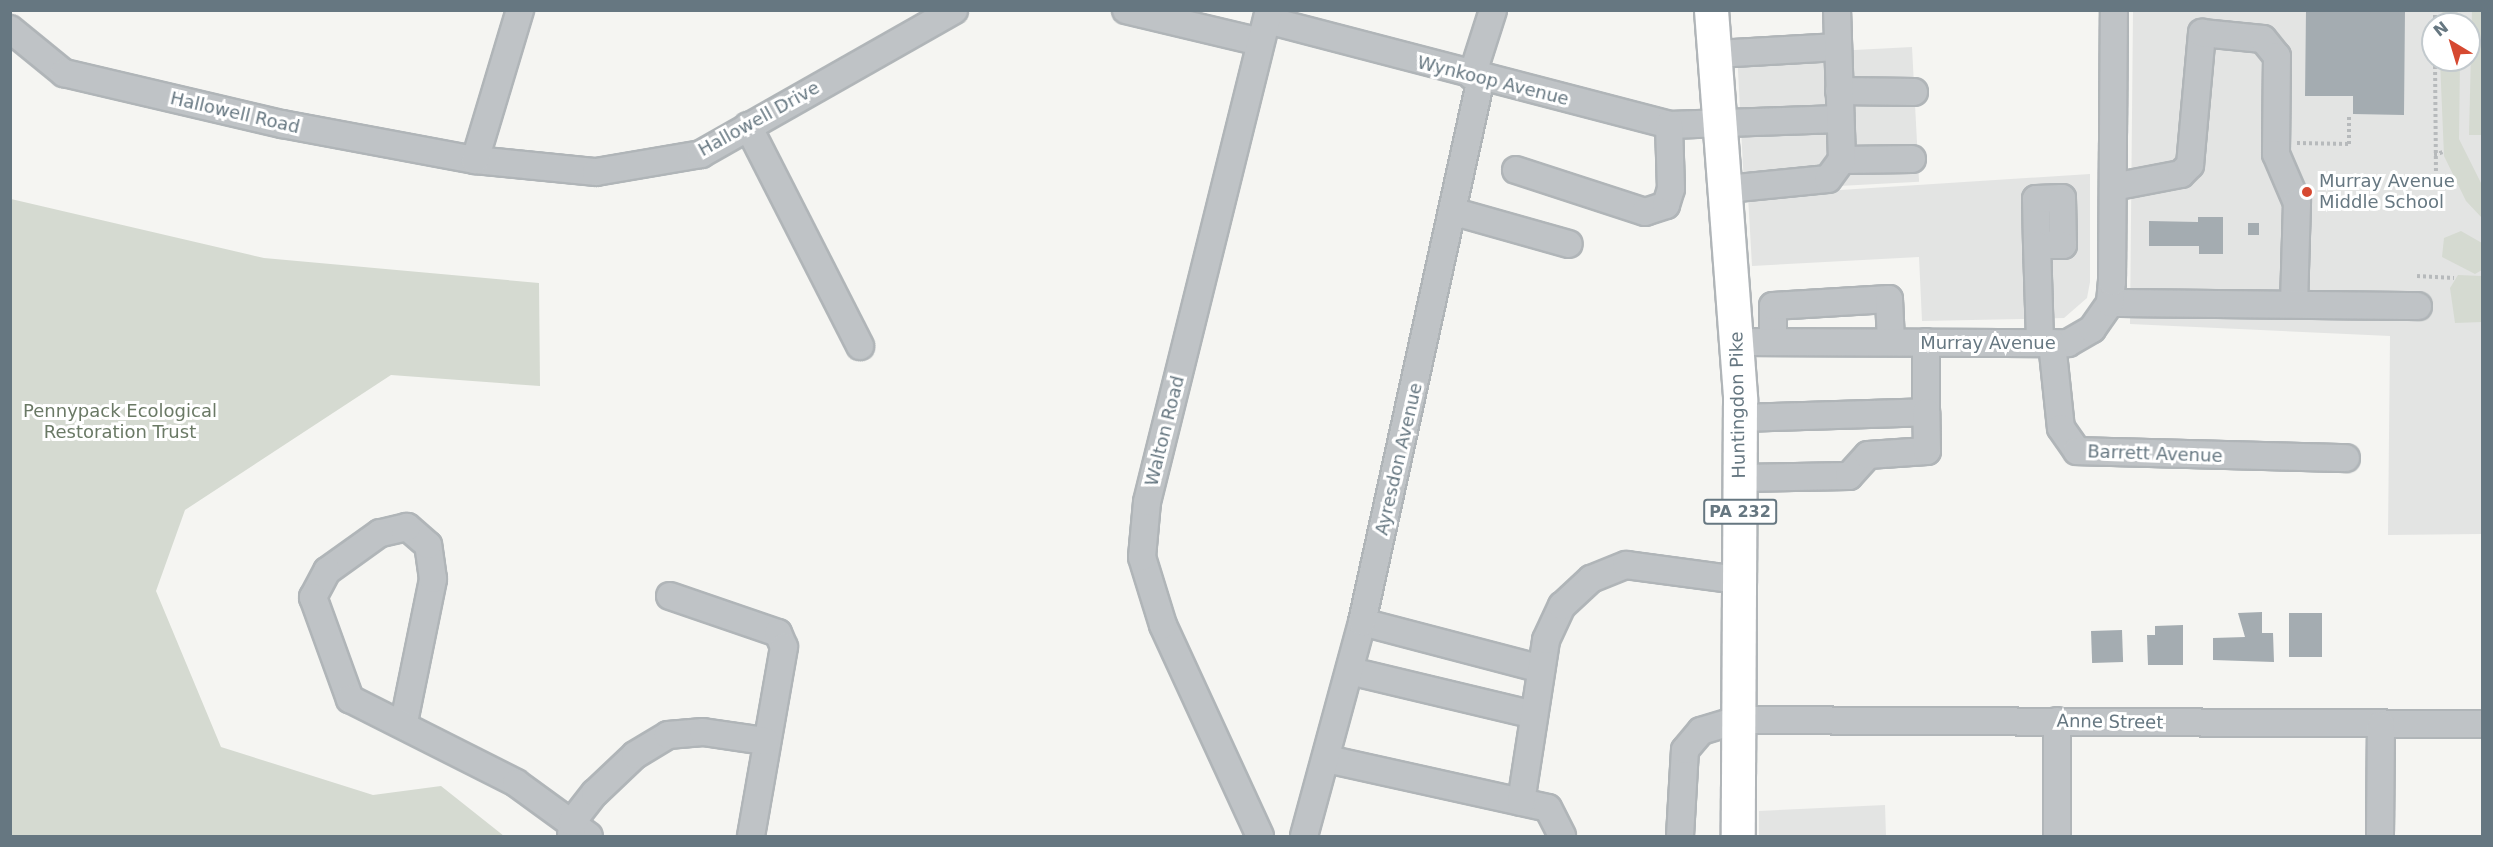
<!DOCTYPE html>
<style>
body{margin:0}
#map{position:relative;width:2493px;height:847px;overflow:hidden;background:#f5f5f2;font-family:"DejaVu Sans",sans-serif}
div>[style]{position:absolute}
.built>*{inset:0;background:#e3e4e3;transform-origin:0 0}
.green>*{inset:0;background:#d5dad1}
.round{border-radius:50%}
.building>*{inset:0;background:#a4acb1;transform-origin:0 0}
.path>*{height:4px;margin-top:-2px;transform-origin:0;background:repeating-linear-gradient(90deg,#b7babc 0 3px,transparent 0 6px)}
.roads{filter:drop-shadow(2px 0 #b0b5b8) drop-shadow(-2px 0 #b0b5b8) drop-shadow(0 2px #b0b5b8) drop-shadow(0 -2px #b0b5b8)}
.minor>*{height:26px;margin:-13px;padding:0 13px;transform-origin:13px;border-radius:13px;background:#bfc3c6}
.major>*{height:33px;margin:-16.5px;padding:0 16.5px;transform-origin:16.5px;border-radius:16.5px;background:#fff}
.dots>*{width:16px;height:16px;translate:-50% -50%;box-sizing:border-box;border:3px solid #fff;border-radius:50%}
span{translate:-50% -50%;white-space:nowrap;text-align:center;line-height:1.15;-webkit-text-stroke:6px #fff;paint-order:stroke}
.shield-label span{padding:2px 4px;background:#fff;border:2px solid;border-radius:4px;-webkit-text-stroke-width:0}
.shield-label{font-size:16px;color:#667781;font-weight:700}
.street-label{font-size:18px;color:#667781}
.poi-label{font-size:18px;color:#667781}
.left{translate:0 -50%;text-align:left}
.park-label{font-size:18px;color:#6a7965}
.frame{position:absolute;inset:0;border:12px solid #667781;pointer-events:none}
.north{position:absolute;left:2421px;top:12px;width:60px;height:60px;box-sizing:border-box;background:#fff;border:2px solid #c2c9cd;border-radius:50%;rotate:322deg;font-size:16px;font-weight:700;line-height:24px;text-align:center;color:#667781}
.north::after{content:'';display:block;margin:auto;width:21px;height:27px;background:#d64931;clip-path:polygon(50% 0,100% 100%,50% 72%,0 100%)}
</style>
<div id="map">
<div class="built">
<i style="clip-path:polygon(evenodd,2133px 11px,2482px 11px,2482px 534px,2388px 535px,2390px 336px,2130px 324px,2133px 11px,2433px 24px,2469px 24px,2469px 60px,2433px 60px,2433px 24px)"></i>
<i style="left:1912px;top:47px;width:135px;height:175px;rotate:87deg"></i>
<i style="clip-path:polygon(2090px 174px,2090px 282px,2087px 298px,2064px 318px,1922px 321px,1919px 257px,1752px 266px,1748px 196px)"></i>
<i style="clip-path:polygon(1885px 805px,1886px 836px,1759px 836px,1759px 811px)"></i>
</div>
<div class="green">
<i class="round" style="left:2441px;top:8px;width:18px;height:18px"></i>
<i style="clip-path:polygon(2472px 11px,2482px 11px,2482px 135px,2469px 135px)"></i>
<i style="clip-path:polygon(2440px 60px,2460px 60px,2459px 139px,2482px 185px,2482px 218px,2466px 201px,2444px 156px)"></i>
<i style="clip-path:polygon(11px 199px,264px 258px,539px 283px,540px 386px,391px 375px,185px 510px,156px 591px,221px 747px,373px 795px,441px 786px,504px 836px,11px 836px)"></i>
<i style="clip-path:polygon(2461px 231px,2482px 243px,2482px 270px,2475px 274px,2442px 257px,2444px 238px)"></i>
<i style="clip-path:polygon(2458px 275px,2482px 276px,2482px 322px,2455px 323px,2450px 288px)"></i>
</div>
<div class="building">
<i style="clip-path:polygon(2306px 10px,2405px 10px,2404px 115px,2353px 114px,2353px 96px,2305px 96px)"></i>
<i style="clip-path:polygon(2198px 217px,2223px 217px,2223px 254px,2199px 254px,2199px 246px,2149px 246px,2149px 221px,2198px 222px)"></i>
<i style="left:2248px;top:223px;width:11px;height:12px"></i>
<i style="clip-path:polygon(2262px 612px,2262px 633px,2273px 633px,2274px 662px,2213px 660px,2213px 638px,2245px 637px,2238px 613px)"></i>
<i style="left:2289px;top:613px;width:33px;height:44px"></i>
<i style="clip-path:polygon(2183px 625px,2183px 665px,2148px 665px,2147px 635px,2155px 635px,2155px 626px)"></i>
<i style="left:2122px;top:630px;width:32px;height:31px;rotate:88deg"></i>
</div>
<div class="path">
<i style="left:2435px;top:24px;width:14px;rotate:-90deg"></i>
<i style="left:2435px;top:60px;width:118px;rotate:89.5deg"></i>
<i style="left:2297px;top:143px;width:52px;rotate:1.1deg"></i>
<i style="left:2349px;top:144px;width:30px;rotate:-90deg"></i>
<i style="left:2434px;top:155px;width:9px;rotate:-18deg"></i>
<i style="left:2417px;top:276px;width:37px;rotate:3deg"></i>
</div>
<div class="roads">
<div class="minor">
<i style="left:1126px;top:10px;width:138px;rotate:13.4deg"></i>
<i style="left:1267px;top:20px;width:415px;rotate:14.6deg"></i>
<i style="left:1669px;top:125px;width:171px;rotate:-2deg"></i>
<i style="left:10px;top:29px;width:70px;rotate:39.2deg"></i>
<i style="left:64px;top:73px;width:224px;rotate:13.2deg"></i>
<i style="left:282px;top:124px;width:196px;rotate:10.6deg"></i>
<i style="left:475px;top:160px;width:122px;rotate:5.7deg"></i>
<i style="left:596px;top:172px;width:107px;rotate:-9.7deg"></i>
<i style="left:701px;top:154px;width:291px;rotate:-29.6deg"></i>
<i style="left:1716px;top:54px;width:122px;rotate:-3.3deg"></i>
<i style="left:1472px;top:76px;width:69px;rotate:-72.3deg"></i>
<i style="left:1839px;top:91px;width:75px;rotate:0.8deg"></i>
<i style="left:748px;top:126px;width:247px;rotate:63deg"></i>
<i style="left:475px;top:160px;width:157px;rotate:-73.3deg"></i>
<i style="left:1842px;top:160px;width:70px;rotate:-0.8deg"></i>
<i style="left:1516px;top:170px;width:136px;rotate:18deg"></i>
<i style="left:1645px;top:212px;width:22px;rotate:-18deg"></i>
<i style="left:1666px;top:205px;width:17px;rotate:-73deg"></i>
<i style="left:1671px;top:189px;width:64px;rotate:-91.8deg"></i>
<i style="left:2113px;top:187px;width:69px;rotate:-10.8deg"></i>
<i style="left:2181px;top:174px;width:13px;rotate:-45deg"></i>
<i style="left:2190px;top:165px;width:133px;rotate:-84.8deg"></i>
<i style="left:2202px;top:33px;width:61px;rotate:5.6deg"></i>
<i style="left:2263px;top:39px;width:22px;rotate:51deg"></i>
<i style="left:2277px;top:56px;width:98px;rotate:90.6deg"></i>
<i style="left:2276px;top:154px;width:53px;rotate:66.8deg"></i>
<i style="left:2297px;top:203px;width:101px;rotate:91.7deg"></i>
<i style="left:1727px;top:189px;width:101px;rotate:-5.7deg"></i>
<i style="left:1828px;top:179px;width:24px;rotate:-54deg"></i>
<i style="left:1842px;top:160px;width:150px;rotate:-91.9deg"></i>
<i style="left:1455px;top:212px;width:118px;rotate:15.7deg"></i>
<i style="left:2037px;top:245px;width:46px;rotate:-91.2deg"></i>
<i style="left:2036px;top:199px;width:26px;rotate:-2deg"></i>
<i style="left:2062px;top:198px;width:47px;rotate:88.8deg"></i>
<i style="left:2063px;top:245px;width:26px;rotate:180deg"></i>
<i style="left:2037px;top:245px;width:98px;rotate:88.2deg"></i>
<i style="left:2110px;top:303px;width:308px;rotate:0.6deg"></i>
<i style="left:1773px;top:341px;width:35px;rotate:-90deg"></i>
<i style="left:1773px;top:306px;width:116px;rotate:-3.5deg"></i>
<i style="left:1889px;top:299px;width:43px;rotate:87.3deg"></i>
<i style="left:1737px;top:342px;width:331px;rotate:0.2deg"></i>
<i style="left:2068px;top:343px;width:28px;rotate:-30deg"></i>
<i style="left:2092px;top:329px;width:32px;rotate:-55deg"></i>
<i style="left:2110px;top:303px;width:21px;rotate:-85deg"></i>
<i style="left:2112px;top:282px;width:272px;rotate:-89.6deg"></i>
<i style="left:2052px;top:343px;width:85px;rotate:84deg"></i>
<i style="left:2061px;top:428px;width:28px;rotate:55deg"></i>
<i style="left:2077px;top:451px;width:269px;rotate:1.5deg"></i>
<i style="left:1740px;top:418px;width:186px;rotate:-1.8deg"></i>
<i style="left:1926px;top:412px;width:70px;rotate:-90deg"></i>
<i style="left:1740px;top:478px;width:109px;rotate:-1.1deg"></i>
<i style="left:1849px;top:476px;width:28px;rotate:-48deg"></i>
<i style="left:1868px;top:455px;width:59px;rotate:-3.9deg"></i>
<i style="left:1927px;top:451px;width:39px;rotate:-91deg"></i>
<i style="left:670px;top:596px;width:114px;rotate:18.9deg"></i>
<i style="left:778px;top:633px;width:15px;rotate:67deg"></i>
<i style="left:784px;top:647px;width:192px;rotate:99.9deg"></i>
<i style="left:1362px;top:622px;width:185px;rotate:14.7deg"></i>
<i style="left:1350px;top:671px;width:189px;rotate:13.4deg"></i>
<i style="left:404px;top:722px;width:146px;rotate:-78.5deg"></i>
<i style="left:433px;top:579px;width:34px;rotate:-98deg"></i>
<i style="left:428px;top:545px;width:28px;rotate:-139deg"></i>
<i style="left:407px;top:527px;width:28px;rotate:167deg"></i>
<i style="left:380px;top:533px;width:65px;rotate:144.4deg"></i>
<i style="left:327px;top:571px;width:30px;rotate:118deg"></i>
<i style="left:313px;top:597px;width:109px;rotate:70.1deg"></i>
<i style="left:350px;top:699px;width:186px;rotate:26.8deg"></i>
<i style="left:516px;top:783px;width:90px;rotate:36deg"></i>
<i style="left:1327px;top:759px;width:226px;rotate:12.5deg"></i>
<i style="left:1548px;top:808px;width:31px;rotate:63deg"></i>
<i style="left:1521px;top:802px;width:164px;rotate:-81.2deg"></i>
<i style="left:1546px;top:640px;width:38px;rotate:-65deg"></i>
<i style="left:1562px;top:606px;width:40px;rotate:-43deg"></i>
<i style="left:1591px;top:579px;width:38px;rotate:-22deg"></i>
<i style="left:1626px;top:565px;width:114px;rotate:7.6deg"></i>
<i style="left:571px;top:836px;width:14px;rotate:-86deg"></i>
<i style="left:572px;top:822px;width:37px;rotate:-52deg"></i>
<i style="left:595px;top:793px;width:55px;rotate:-43.5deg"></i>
<i style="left:635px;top:755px;width:39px;rotate:-31deg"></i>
<i style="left:668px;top:735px;width:35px;rotate:-5deg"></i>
<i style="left:703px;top:732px;width:63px;rotate:8.3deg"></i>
<i style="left:1260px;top:836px;width:232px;rotate:-114.7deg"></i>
<i style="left:1163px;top:625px;width:71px;rotate:-107.2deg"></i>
<i style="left:1142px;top:557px;width:55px;rotate:-84.8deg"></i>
<i style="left:1147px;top:502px;width:507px;rotate:-76.07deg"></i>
<i style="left:1304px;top:836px;width:222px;rotate:-74.8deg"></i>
<i style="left:1362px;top:622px;width:557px;rotate:-77.66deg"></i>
<i style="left:1680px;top:836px;width:86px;rotate:-86.7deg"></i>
<i style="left:1685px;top:750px;width:25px;rotate:-50deg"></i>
<i style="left:1701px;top:731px;width:39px;rotate:-17deg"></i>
<i style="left:1738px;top:720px;width:744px;rotate:0.31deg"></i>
<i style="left:2057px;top:836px;width:115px;rotate:-90deg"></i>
<i style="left:2380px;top:836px;width:111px;rotate:-89.5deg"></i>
</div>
<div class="major">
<i style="left:1711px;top:10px;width:390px;rotate:85.7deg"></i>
<i style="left:1740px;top:399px;width:437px;rotate:90.3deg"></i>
</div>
</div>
<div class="dots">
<i style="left:2307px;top:192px;background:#d64931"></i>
</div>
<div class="shield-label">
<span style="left:1740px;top:512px">PA 232</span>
</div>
<div class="street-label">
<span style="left:1493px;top:81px;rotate:14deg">Wynkoop Avenue</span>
<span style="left:235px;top:113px;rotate:13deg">Hallowell Road</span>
<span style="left:759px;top:119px;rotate:-29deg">Hallowell Drive</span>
<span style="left:1988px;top:343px">Murray Avenue</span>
<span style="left:1738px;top:405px;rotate:-91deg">Huntingdon Pike</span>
<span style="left:1165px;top:431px;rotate:-76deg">Walton Road</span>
<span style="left:2155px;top:454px;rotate:2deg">Barrett Avenue</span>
<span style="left:1399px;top:459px;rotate:-77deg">Ayresdon Avenue</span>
<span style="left:2110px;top:722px;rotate:1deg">Anne Street</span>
</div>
<div class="poi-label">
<span class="left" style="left:2319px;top:192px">Murray Avenue<br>Middle School</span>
</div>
<div class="park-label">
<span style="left:120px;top:422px">Pennypack Ecological<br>Restoration Trust</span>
</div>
<div class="frame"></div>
<div class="north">N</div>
</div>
